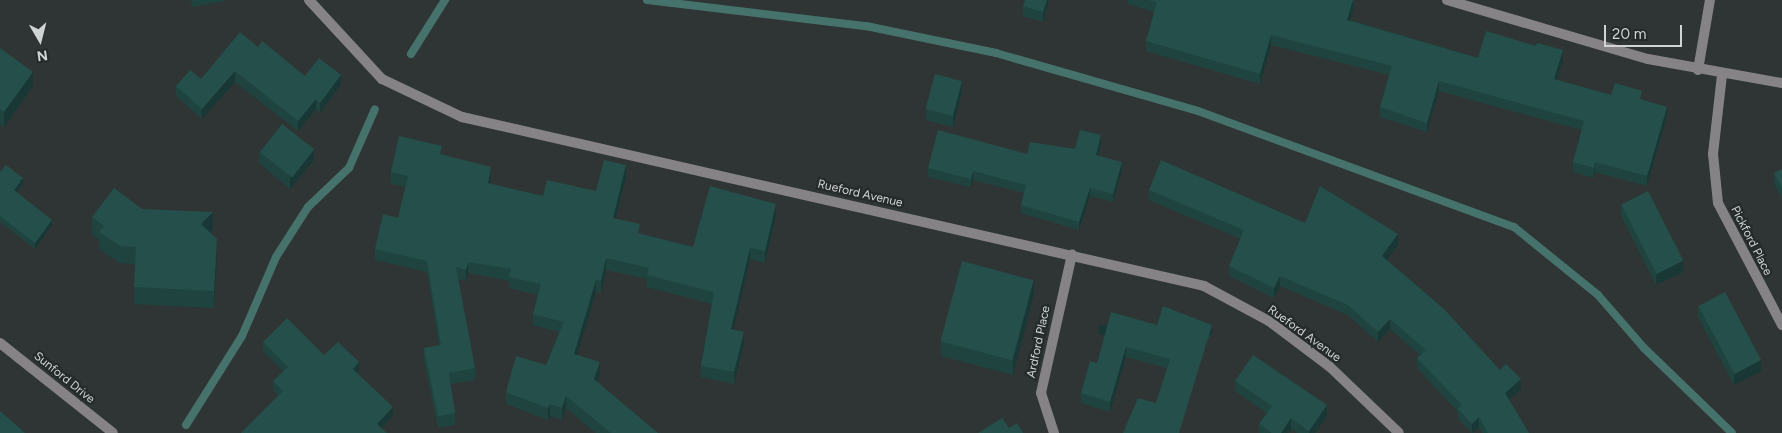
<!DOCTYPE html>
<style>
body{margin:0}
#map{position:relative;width:1782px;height:433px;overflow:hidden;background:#2f3534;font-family:Figtree,sans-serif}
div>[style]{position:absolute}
.stream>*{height:8px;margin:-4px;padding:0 4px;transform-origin:4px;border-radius:4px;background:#46726c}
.minor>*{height:10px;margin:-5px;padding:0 5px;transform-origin:5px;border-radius:5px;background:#858385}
.tertiary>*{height:10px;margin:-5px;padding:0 5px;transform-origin:5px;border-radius:5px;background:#858385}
.wall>*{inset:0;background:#1f4440}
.shaded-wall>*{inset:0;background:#193734;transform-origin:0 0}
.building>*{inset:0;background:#244f4a;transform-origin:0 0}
span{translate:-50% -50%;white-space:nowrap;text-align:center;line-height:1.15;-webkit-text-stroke:4.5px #252b2a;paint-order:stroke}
.street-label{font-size:12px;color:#d1d4d4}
.north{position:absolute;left:15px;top:15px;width:50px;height:50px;-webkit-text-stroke:4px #252b2a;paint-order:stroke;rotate:172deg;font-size:14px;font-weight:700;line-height:20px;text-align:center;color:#d1d4d4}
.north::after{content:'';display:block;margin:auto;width:18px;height:22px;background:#d1d4d4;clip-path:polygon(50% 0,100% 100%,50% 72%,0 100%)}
.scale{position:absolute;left:1604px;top:25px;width:78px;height:22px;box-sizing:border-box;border:2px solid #d1d4d4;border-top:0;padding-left:6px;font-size:15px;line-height:18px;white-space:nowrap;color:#d1d4d4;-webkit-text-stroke:4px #252b2a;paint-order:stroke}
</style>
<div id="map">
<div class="stream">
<i style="left:647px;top:0;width:221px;rotate:6.8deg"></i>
<i style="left:866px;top:26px;width:133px;rotate:11.7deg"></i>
<i style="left:996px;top:53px;width:210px;rotate:16deg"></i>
<i style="left:1198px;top:111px;width:337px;rotate:20.2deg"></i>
<i style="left:1514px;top:227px;width:108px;rotate:39deg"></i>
<i style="left:1598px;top:295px;width:70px;rotate:49deg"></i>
<i style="left:1644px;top:348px;width:122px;rotate:44deg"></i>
<i style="left:411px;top:54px;width:64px;rotate:-57.8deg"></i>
<i style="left:186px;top:425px;width:105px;rotate:-57.8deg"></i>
<i style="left:242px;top:336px;width:86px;rotate:-66.7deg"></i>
<i style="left:276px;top:257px;width:59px;rotate:-57.4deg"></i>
<i style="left:308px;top:207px;width:57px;rotate:-43.6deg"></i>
<i style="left:349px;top:168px;width:64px;rotate:-66.2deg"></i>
</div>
<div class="minor">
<i style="left:309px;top:0;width:108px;rotate:47.3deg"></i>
<i style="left:382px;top:79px;width:89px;rotate:25.4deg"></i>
<i style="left:462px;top:117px;width:761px;rotate:12.83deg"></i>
<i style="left:1204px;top:286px;width:74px;rotate:28.3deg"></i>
<i style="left:1269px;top:321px;width:76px;rotate:37deg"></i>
<i style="left:1330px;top:367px;width:95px;rotate:43.7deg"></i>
<i style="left:1447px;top:0;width:209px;rotate:16.4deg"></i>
<i style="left:1648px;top:59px;width:136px;rotate:10.2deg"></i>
<i style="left:1698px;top:70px;width:71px;rotate:-80.3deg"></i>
<i style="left:1722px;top:75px;width:80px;rotate:96.5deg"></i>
<i style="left:1713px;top:154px;width:49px;rotate:84.2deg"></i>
<i style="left:1718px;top:203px;width:138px;rotate:62.3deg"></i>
<i style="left:1054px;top:433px;width:42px;rotate:-108deg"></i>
<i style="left:1041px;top:393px;width:142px;rotate:-77.4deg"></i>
</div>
<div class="tertiary">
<i style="left:0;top:343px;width:144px;rotate:38.5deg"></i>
</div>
<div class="wall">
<i style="clip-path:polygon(191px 0,225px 0,225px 1px,192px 7px)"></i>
<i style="clip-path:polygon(1049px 0,1043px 22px,1023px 16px,1023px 6px)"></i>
<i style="clip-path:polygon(1128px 0,1354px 0,1354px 8px,1350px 20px,1478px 58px,1563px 60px,1557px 80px,1611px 95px,1642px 99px,1667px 116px,1647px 186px,1595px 172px,1594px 178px,1573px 172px,1573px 162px,1582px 130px,1439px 91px,1427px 132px,1380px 117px,1380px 107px,1389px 75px,1271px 45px,1260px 84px,1146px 51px,1146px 41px,1154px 12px,1128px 4px)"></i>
<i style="clip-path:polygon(258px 47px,305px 76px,341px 85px,320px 113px,316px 109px,298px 131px,235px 82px,202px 119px,176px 96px,176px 86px,201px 79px)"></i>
<i style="clip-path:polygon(0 48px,33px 86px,4px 127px,0 124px)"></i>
<i style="clip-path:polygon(962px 92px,953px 127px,926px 120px,926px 109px)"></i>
<i style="clip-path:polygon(1101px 144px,1098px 156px,1122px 170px,1113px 202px,1090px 196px,1079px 230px,1021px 213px,1021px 205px,1024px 193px,973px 180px,971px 187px,928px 177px,928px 168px,1027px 154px,1075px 149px)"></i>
<i style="clip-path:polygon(259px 152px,314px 160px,290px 189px,259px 163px)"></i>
<i style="clip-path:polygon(442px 154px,491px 179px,490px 184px,543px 196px,596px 191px,626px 177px,616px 218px,640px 234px,693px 247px,776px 216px,765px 263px,750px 259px,733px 329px,744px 344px,734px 384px,701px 377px,701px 366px,712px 304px,647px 287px,647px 279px,606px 270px,601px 293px,596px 292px,577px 355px,600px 374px,597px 382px,658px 433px,596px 433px,566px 408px,562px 420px,550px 416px,548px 420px,506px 404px,506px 392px,546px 365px,559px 332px,533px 325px,533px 314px,538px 295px,509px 288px,509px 281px,468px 273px,466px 281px,458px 279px,475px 368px,475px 380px,450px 384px,455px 413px,455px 425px,438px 428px,424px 360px,424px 348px,439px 346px,427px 272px,375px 260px,375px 249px,398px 218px,405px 187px,391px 184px,391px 172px)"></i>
<i style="clip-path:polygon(1782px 169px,1782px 199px,1774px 183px,1774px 173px)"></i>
<i style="clip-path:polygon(0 172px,23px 184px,17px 192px,52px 225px,35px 249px,0 222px)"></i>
<i style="clip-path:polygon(1149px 190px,1305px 223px,1398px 245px,1386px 260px,1500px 370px,1521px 389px,1509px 400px,1529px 433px,1482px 433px,1479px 427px,1473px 433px,1472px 433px,1458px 419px,1458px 412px,1417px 368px,1417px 358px,1420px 355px,1390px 329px,1378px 342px,1348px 315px,1280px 286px,1274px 298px,1229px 276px,1229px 266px,1241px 239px,1149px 200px)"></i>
<i style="clip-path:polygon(1621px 204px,1683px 272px,1656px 285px,1621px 215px)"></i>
<i style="clip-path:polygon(92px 217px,213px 230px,210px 233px,217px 256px,214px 308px,134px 304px,135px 264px,120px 263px,99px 249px,99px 240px,92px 235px)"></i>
<i style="clip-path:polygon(1034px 294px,1013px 375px,941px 356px,941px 341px)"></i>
<i style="clip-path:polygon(1698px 306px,1761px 371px,1734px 385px,1698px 317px)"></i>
<i style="clip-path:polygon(1157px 325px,1212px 335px,1156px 403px,1167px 368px,1126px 357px,1110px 412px,1081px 403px,1081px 393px,1097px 363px)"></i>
<i style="clip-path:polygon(263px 342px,324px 355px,359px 371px,357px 373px,393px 416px,382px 428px,278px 395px,273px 390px,273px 381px,283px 371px,263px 351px)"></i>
<i style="clip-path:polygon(1235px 381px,1327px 416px,1315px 433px,1297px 433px,1291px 429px,1288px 433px,1259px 433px,1259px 424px,1267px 413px,1235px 391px)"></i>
</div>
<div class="shaded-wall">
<i style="clip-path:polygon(1047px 0,1049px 0,1043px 22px,1043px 12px)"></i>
<i style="clip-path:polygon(1353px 0,1354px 8px,1347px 30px,1347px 20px)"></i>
<i style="clip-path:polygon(1271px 35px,1271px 45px,1260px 84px,1260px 74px)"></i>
<i style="clip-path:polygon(1563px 50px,1563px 60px,1554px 89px,1554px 79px)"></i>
<i style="clip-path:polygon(235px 71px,235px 82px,202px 119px,202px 109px)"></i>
<i style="clip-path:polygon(33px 72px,33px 86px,4px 127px,4px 112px)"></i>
<i style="clip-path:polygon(341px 75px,341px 85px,320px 113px,320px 103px)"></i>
<i style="clip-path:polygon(962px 81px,962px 92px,953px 127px,953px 116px)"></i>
<i style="clip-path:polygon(1439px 81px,1439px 91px,1427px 132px,1427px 123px)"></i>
<i style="clip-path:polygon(316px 99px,316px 109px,298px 131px,298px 121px)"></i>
<i style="clip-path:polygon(1667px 107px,1667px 116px,1647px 186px,1647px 176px)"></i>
<i style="clip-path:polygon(1101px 135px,1101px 144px,1096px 163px,1096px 155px)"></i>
<i style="clip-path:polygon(314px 149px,314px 160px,290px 189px,290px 178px)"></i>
<i style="clip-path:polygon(1122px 162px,1122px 170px,1113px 202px,1113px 194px)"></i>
<i style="clip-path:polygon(1595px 162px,1595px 172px,1594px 178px,1594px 168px)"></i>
<i style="clip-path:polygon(626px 165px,626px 177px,613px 229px,613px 218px)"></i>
<i style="clip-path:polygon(491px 167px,491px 179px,488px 195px,488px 183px)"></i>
<i style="clip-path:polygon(973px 171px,973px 180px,971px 187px,971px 179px)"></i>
<i style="clip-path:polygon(23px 178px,23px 184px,14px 196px,14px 190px)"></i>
<i style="clip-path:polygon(1090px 188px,1090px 196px,1079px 230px,1079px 222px)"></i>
<i style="clip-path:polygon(776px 204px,776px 216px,765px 263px,765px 251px)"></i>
<i style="clip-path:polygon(213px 212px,213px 230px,201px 241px,201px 224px)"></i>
<i style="clip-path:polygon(52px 220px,52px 225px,35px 249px,35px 243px)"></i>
<i style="clip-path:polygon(1398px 234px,1398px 245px,1382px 266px,1382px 256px)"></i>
<i style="clip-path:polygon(217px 239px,217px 256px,214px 308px,214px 291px)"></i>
<i style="clip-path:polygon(750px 248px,750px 259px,731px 340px,731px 329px)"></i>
<i style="clip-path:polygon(606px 258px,606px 270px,601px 293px,601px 281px)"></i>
<i style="clip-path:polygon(1683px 261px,1683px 272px,1656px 285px,1656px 274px)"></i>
<i style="clip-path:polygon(468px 262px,468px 273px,466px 281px,466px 270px)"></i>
<i style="clip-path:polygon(1280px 276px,1280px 286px,1274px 298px,1274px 288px)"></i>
<i style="clip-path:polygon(596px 280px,596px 292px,574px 366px,574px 354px)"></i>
<i style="clip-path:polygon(1034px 280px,1034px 294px,1013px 375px,1013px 360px)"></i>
<i style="clip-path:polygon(1390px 319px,1390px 329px,1378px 342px,1378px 332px)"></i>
<i style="left:1212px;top:325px;width:10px;height:113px;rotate:90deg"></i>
<i style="clip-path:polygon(744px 332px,744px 344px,734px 384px,734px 372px)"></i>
<i style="clip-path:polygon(1126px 347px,1126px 357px,1110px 412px,1110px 402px)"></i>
<i style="clip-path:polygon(1761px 360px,1761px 371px,1734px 385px,1734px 374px)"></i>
<i style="clip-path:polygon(359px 362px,359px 371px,353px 377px,353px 369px)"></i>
<i style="clip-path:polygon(600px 362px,600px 374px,594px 391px,594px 379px)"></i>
<i style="clip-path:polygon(1521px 379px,1521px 389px,1505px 403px,1505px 393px)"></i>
<i style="clip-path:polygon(566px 396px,566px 408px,562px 420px,562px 408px)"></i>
<i style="clip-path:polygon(550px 404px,550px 416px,548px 420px,548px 408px)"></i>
<i style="clip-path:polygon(1327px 405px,1327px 416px,1315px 433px,1309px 433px,1309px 431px)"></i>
<i style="clip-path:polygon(393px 407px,393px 416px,377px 432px,377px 424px)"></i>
<i style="clip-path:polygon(1479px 417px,1479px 427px,1472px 433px,1472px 424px)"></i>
<i style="clip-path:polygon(1291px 418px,1291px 429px,1288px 433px,1281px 433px)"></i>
</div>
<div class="building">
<i style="clip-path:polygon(1025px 0,1047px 0,1043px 12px,1023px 6px)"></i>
<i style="clip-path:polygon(1148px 0,1353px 0,1347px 20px,1478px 58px,1486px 31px,1536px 46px,1537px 43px,1563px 50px,1554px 79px,1611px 95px,1615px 83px,1642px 91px,1640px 99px,1667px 107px,1647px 176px,1595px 162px,1594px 168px,1573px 162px,1584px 121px,1439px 81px,1427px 123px,1380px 107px,1392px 66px,1271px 35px,1260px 74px,1146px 41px,1157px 2px)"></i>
<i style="clip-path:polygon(240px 32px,258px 47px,262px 41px,305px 76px,319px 58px,341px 75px,320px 103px,316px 99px,298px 121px,235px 71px,202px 109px,176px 86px,190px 70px,201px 79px)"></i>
<i style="clip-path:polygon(0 48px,33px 72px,4px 112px,0 109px)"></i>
<i style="left:935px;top:74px;width:28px;height:36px;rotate:15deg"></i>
<i style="left:282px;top:124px;width:41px;height:36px;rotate:38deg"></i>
<i style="clip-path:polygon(938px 130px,1027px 154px,1030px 142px,1075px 149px,1080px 130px,1101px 135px,1096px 155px,1122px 162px,1113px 194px,1090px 188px,1079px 222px,1021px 205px,1026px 185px,973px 171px,971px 179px,928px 168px)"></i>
<i style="clip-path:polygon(399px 136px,442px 146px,440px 154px,491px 167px,488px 183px,543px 196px,547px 180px,596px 191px,604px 160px,626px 165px,613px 218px,640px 224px,638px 233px,693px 247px,710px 186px,776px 204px,765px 251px,750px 248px,731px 329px,744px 332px,734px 372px,701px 366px,714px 292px,647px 275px,649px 268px,606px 258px,601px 281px,596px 280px,574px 354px,600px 362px,594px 379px,658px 433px,611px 433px,566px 396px,562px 408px,550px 404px,548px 408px,506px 392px,516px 356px,546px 365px,564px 322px,533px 314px,541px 284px,509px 277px,511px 269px,468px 262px,466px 270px,456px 267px,475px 368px,449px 373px,455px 413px,438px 416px,424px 348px,441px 345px,427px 261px,375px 249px,383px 214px,398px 218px,408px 176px,391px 172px)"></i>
<i style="clip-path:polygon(1161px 160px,1305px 223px,1320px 186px,1398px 234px,1382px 256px,1444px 309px,1500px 370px,1506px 364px,1521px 379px,1505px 393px,1529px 433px,1488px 433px,1479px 417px,1472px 424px,1458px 409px,1462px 405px,1417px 358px,1426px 350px,1390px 319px,1378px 332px,1348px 305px,1280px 276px,1274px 288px,1229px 266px,1244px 230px,1149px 190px)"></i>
<i style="clip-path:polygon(6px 165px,23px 178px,14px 190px,52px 220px,35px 243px,0 216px,0 172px)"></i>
<i style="clip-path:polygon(1782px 169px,1782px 188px,1774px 173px)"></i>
<i style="clip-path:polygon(114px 188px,142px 209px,213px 212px,201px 224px,217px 239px,214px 291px,134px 287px,136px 247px,120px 246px,99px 232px,104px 226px,92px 217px)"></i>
<i style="left:1648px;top:191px;width:78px;height:30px;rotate:63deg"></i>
<i style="left:962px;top:261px;width:74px;height:83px;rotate:15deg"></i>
<i style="left:1725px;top:292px;width:77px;height:30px;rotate:62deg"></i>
<i style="clip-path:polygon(1163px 306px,1212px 325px,1179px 433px,1123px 433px,1138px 398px,1156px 403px,1170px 359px,1126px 347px,1110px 402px,1081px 393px,1090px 361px,1097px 363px,1111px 312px,1157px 325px)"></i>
<i style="clip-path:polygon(287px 318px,324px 355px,338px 342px,359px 362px,353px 369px,393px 407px,377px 424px,387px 433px,241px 433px,283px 391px,273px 381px,288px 367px,263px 342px)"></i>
<i style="clip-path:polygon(1253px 355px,1327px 405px,1309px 431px,1291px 418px,1281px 433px,1272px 433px,1259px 424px,1272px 406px,1235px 381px)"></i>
<i style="clip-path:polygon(0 411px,25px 433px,0 433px)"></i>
<i style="clip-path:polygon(1002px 418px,1009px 428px,1017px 423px,1023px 433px,978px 433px)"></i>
</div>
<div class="street-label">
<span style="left:860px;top:194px;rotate:13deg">Rueford Avenue</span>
<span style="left:1751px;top:241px;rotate:63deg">Pickford Place</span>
<span style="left:1304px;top:334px;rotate:36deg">Rueford Avenue</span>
<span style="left:1039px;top:342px;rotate:-78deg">Ardford Place</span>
<span style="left:64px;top:378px;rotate:39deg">Sunford Drive</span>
</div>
<div class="north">N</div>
<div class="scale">20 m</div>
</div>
